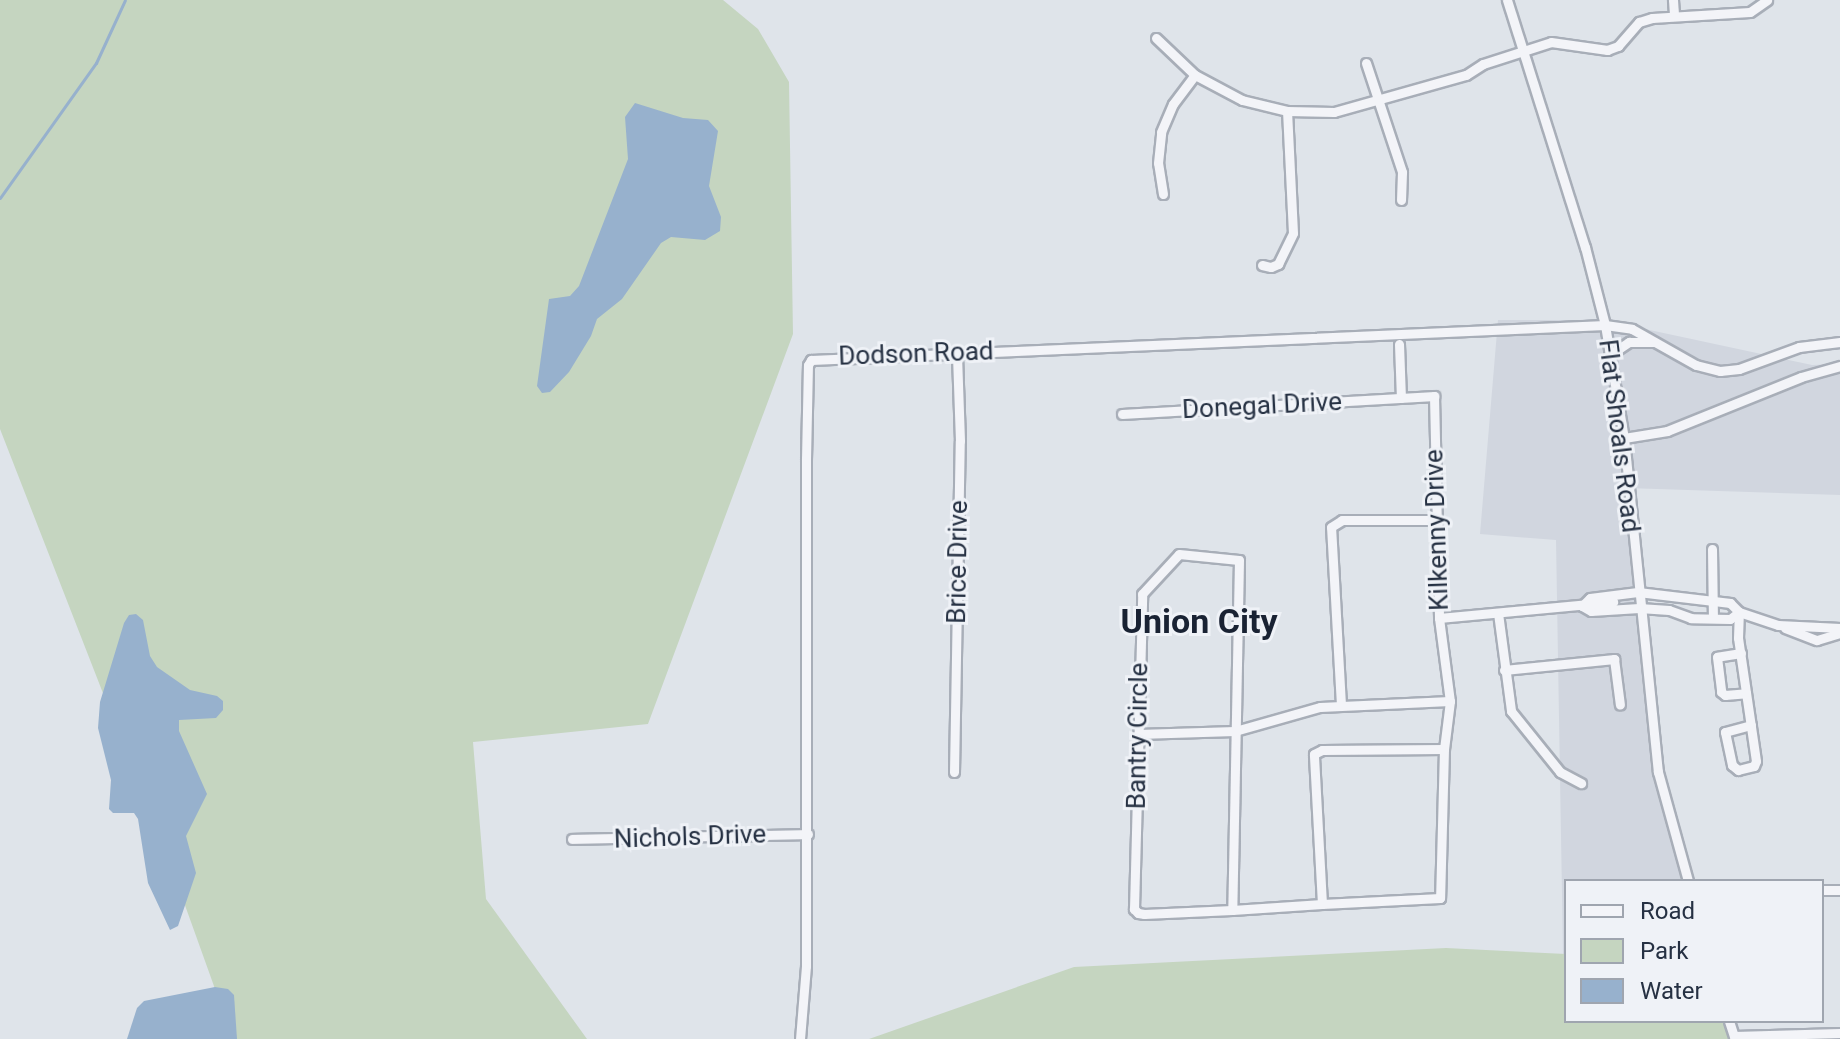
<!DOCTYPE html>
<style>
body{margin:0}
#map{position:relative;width:1840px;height:1039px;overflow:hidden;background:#dfe4ea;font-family:Roboto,sans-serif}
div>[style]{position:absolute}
.built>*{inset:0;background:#d1d6df}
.green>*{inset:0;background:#c5d5c0}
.water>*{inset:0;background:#97b1cd}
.stream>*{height:3px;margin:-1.5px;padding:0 1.5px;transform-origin:1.5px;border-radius:1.5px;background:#97b1cd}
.roads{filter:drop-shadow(2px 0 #a8aeb8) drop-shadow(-2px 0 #a8aeb8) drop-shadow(0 2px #a8aeb8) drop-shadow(0 -2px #a8aeb8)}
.minor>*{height:9px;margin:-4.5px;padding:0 4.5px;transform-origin:4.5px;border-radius:4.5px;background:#f3f4f8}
span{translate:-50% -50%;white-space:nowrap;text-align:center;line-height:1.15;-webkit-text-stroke:6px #eff2f7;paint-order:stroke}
.street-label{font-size:26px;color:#263143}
.district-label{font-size:34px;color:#192233;font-weight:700}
.legend{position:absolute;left:1564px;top:879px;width:260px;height:144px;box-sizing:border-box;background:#eff2f7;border:2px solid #9fa5af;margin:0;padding:10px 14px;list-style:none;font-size:24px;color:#263143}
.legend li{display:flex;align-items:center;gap:16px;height:40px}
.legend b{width:40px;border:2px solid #9fa5af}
</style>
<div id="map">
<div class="built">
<i style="clip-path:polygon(1498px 320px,1603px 320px,1812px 365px,1840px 364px,1840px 495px,1626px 488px,1655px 773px,1686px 881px,1566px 881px,1566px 954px,1563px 954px,1556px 540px,1480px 534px)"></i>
</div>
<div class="green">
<i style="clip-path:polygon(0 0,723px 0,758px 29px,789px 82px,793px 334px,648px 724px,473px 742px,486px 899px,587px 1039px,233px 1039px,177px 883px,0 429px)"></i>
<i style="clip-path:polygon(1446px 948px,1566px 954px,1566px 1021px,1728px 1021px,1734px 1039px,869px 1039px,1074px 967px)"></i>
</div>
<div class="water">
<i style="clip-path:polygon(635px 103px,683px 118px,708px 120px,718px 131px,709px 186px,721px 217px,720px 231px,705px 240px,671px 237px,661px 243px,622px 299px,597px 319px,591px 336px,569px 372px,550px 392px,542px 393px,537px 386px,549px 299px,570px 296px,579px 286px,628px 159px,625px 117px)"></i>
<i style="clip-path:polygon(136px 614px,143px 620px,150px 656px,157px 667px,190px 690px,217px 696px,223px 701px,223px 710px,216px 718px,179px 720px,179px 731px,207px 794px,186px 836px,196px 873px,178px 926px,170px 930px,148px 883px,138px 819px,134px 813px,113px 813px,109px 809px,111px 780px,98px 728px,100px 702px,124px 623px,129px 615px)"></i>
<i style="clip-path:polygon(215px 987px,228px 989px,234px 995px,237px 1039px,127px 1039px,137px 1008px,144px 1001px)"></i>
</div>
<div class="stream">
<i style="left:0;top:198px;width:166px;rotate:-54.6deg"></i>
<i style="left:96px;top:63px;width:69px;rotate:-65.3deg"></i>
</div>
<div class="roads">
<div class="minor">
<i style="left:1507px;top:0;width:259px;rotate:72.5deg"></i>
<i style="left:1585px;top:247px;width:81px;rotate:75.6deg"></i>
<i style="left:1605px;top:325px;width:115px;rotate:80.5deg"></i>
<i style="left:1624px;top:438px;width:336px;rotate:84.2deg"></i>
<i style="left:1658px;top:772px;width:113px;rotate:74.6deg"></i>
<i style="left:1673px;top:0;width:16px;rotate:86deg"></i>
<i style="left:1156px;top:38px;width:54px;rotate:43.5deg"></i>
<i style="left:1195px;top:75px;width:53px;rotate:28deg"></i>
<i style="left:1242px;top:100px;width:46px;rotate:13.7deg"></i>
<i style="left:1287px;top:111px;width:47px;rotate:1.2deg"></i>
<i style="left:1334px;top:112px;width:137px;rotate:-15.7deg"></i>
<i style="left:1466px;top:75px;width:20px;rotate:-33deg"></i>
<i style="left:1483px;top:64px;width:71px;rotate:-17.9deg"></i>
<i style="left:1551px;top:42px;width:57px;rotate:8.1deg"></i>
<i style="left:1607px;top:50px;width:12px;rotate:-20deg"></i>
<i style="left:1618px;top:46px;width:32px;rotate:-49deg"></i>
<i style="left:1639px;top:22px;width:14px;rotate:-17deg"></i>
<i style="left:1652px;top:18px;width:98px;rotate:-3.5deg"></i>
<i style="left:1750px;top:12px;width:21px;rotate:-35deg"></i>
<i style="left:1366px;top:63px;width:115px;rotate:71.7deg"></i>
<i style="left:1402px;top:172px;width:28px;rotate:92deg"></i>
<i style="left:1163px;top:194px;width:31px;rotate:-99deg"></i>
<i style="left:1158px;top:163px;width:31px;rotate:-84deg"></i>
<i style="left:1161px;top:132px;width:30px;rotate:-67deg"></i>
<i style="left:1173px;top:104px;width:36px;rotate:-53deg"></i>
<i style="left:1262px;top:265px;width:9px;rotate:13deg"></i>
<i style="left:1271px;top:267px;width:8px;rotate:-23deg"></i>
<i style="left:1278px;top:264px;width:34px;rotate:-64deg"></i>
<i style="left:1293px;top:233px;width:122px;rotate:-92.8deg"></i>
<i style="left:1399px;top:344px;width:54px;rotate:87.9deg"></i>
<i style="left:1611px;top:354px;width:22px;rotate:-34deg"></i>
<i style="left:1629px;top:342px;width:25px"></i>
<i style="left:1122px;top:414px;width:313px;rotate:-3.3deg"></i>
<i style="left:1434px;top:396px;width:222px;rotate:88.7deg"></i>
<i style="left:1439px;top:618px;width:84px;rotate:82.5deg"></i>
<i style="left:1450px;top:701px;width:48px;rotate:97.1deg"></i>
<i style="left:1444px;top:749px;width:149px;rotate:91.5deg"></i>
<i style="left:1440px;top:898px;width:118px;rotate:177.1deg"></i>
<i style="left:1322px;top:904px;width:90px;rotate:176.2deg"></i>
<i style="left:1232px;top:910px;width:88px;rotate:177.4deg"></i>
<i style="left:1144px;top:914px;width:6px;rotate:-171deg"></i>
<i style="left:1138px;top:913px;width:6px;rotate:-135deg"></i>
<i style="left:1134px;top:909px;width:315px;rotate:-88.5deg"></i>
<i style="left:1142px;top:594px;width:54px;rotate:-47.2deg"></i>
<i style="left:1179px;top:554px;width:60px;rotate:5.7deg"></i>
<i style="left:1239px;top:560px;width:350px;rotate:91.1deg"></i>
<i style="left:1624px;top:438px;width:44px;rotate:-9.2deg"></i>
<i style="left:1667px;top:431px;width:144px;rotate:-21.9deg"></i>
<i style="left:1801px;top:377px;width:41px;rotate:-15.8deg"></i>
<i style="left:1712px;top:549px;width:69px;rotate:89.2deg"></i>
<i style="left:1638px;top:592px;width:93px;rotate:6.8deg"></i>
<i style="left:1730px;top:603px;width:13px;rotate:45deg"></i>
<i style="left:1739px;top:612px;width:11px;rotate:142deg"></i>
<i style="left:1730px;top:619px;width:39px;rotate:-179deg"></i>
<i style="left:1691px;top:618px;width:23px;rotate:-160deg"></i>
<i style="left:1669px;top:610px;width:30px;rotate:-176deg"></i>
<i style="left:1639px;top:608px;width:48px;rotate:176.4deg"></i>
<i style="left:1591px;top:611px;width:10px;rotate:-151deg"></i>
<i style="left:1582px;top:606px;width:11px;rotate:-45deg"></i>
<i style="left:1590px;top:598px;width:48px;rotate:-7.1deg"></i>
<i style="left:1498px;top:613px;width:99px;rotate:82.4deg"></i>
<i style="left:1511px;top:711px;width:78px;rotate:51.2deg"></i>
<i style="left:1560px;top:772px;width:24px;rotate:28deg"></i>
<i style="left:1439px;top:618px;width:175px;rotate:-5.3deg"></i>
<i style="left:1785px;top:628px;width:34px;rotate:21deg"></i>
<i style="left:1817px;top:640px;width:24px;rotate:-17deg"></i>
<i style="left:1741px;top:653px;width:24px;rotate:171deg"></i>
<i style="left:1717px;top:657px;width:35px;rotate:83deg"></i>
<i style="left:1721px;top:692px;width:5px;rotate:37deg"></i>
<i style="left:1725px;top:695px;width:21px;rotate:-5deg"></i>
<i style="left:1504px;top:670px;width:111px;rotate:-5.7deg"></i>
<i style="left:1614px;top:659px;width:46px;rotate:82.6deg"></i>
<i style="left:1341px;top:705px;width:178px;rotate:-93.2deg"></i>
<i style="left:1331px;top:527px;width:13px;rotate:-32deg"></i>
<i style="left:1342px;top:520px;width:95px"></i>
<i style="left:1751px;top:725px;width:27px;rotate:165deg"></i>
<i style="left:1725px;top:732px;width:34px;rotate:78deg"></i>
<i style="left:1732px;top:765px;width:8px;rotate:40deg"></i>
<i style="left:1738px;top:770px;width:16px;rotate:-14deg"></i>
<i style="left:1754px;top:766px;width:5px;rotate:-68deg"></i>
<i style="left:1756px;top:761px;width:124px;rotate:-98.3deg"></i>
<i style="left:1738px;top:638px;width:26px;rotate:-88deg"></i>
<i style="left:1739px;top:612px;width:41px;rotate:18.4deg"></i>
<i style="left:1778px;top:625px;width:62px;rotate:2.8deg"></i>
<i style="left:1138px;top:734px;width:97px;rotate:-1.8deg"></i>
<i style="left:1235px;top:731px;width:88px;rotate:-15.8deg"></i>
<i style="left:1320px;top:707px;width:130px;rotate:-2.6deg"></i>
<i style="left:954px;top:772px;width:331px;rotate:-89deg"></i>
<i style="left:960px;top:441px;width:88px;rotate:-92deg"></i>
<i style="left:572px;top:839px;width:236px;rotate:-1.2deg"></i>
<i style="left:1822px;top:890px;width:18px"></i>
<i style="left:1322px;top:904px;width:150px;rotate:-93.1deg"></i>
<i style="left:1314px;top:754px;width:9px;rotate:-27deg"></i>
<i style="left:1322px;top:750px;width:122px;rotate:-0.5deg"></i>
<i style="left:1729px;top:1021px;width:19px;rotate:72deg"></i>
<i style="left:1734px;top:1036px;width:106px;rotate:-1.6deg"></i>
<i style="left:800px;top:1039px;width:73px;rotate:-85.3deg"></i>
<i style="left:806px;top:966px;width:507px;rotate:-90deg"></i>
<i style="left:806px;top:459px;width:94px;rotate:-88.8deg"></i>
<i style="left:808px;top:365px;width:6px;rotate:-59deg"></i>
<i style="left:811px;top:360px;width:795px;rotate:-2.52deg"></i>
<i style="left:1605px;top:325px;width:27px;rotate:8deg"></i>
<i style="left:1632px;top:329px;width:73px;rotate:29.4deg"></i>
<i style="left:1696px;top:365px;width:25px;rotate:14deg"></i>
<i style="left:1720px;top:371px;width:19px;rotate:-6deg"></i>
<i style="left:1739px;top:369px;width:64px;rotate:-20.1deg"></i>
<i style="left:1799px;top:347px;width:41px;rotate:-7deg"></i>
</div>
</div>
<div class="street-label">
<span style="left:916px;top:354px;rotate:-2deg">Dodson Road</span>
<span style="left:1262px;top:406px;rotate:-3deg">Donegal Drive</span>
<span style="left:1619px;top:436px;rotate:83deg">Flat Shoals Road</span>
<span style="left:1437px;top:530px;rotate:-92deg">Kilkenny Drive</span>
<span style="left:958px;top:562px;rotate:-89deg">Brice Drive</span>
<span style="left:1138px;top:736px;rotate:-89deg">Bantry Circle</span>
<span style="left:690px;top:837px;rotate:-2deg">Nichols Drive</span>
</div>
<div class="district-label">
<span style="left:1199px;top:622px">Union City</span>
</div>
<ul class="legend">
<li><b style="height:10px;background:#f3f4f8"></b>Road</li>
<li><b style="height:22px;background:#c5d5c0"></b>Park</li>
<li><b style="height:22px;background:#97b1cd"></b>Water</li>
</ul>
</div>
